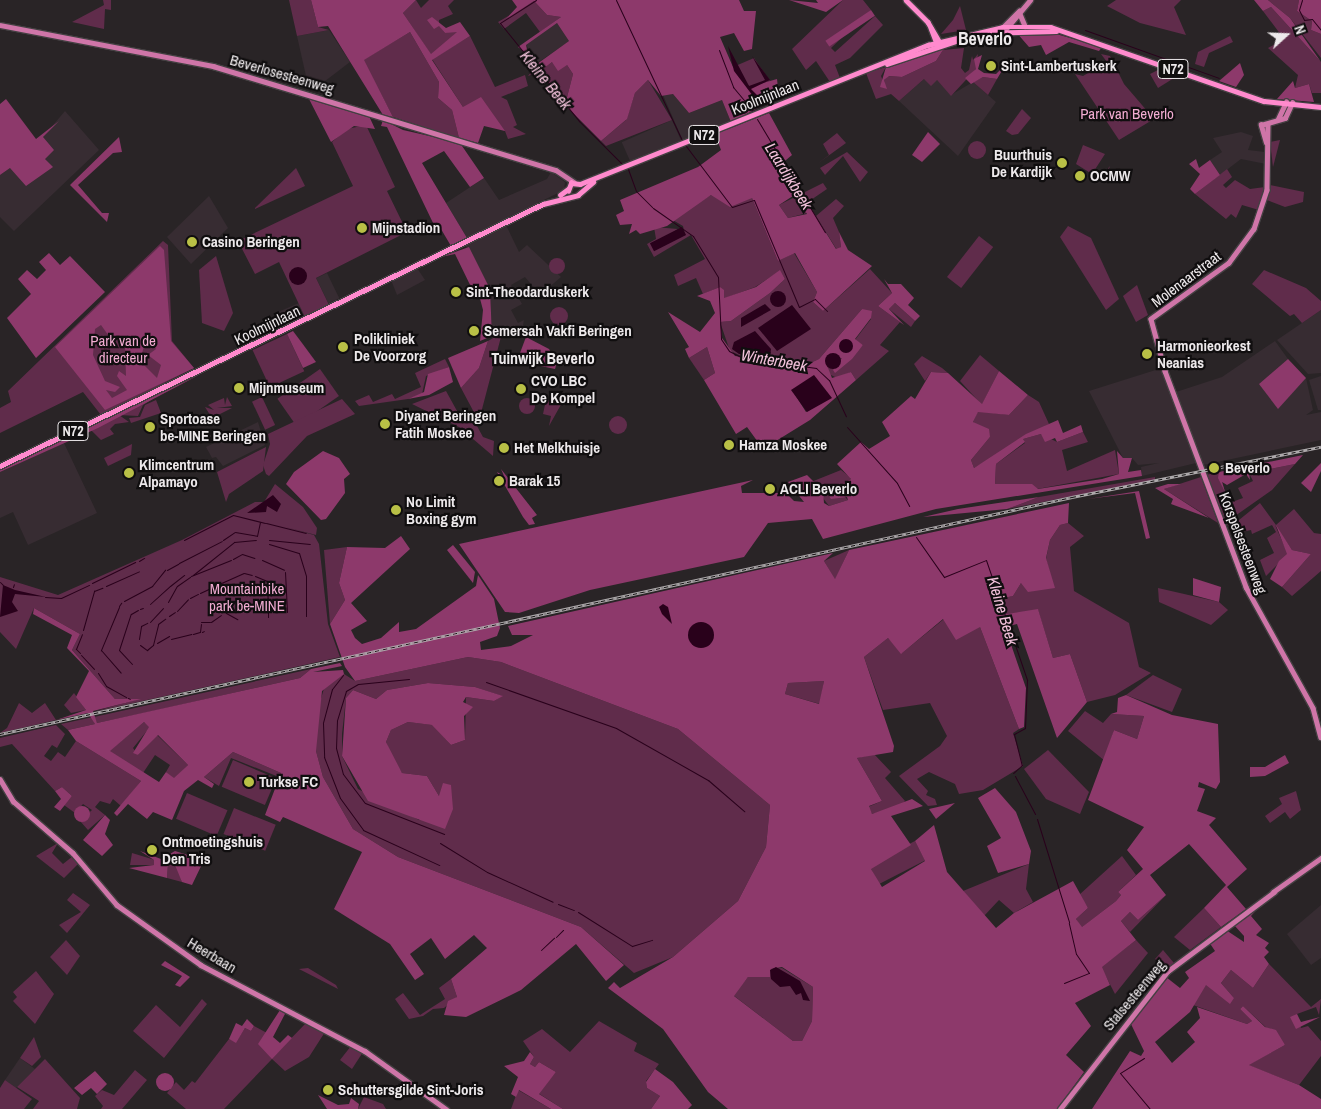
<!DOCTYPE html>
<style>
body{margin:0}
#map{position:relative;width:1321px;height:1109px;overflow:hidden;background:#292426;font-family:"Archivo Narrow",sans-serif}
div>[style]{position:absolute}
.built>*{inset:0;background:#372c32;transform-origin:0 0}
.green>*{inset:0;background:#602c4b;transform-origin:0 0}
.round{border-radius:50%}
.forest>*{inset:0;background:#8d396b;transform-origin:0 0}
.water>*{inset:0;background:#29011b;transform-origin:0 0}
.stream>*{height:1px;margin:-0.5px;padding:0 0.5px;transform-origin:0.5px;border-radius:0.5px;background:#29011b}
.roads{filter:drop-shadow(1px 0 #444042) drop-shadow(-1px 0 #444042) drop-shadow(0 1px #444042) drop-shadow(0 -1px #444042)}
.secondary>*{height:4.5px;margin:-2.25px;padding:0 2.25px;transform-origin:2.25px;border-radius:2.25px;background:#cf75a8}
.primary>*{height:4.5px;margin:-2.25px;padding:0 2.25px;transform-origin:2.25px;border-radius:2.25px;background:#ff8acd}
.rail>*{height:3px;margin-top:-1.5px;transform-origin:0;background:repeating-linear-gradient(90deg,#100e0f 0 4px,#ada9ab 0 8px);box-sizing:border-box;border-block:1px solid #ada9ab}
.dots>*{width:14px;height:14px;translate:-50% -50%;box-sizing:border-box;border:2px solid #100e0f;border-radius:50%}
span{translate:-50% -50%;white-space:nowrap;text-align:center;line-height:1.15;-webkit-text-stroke:4.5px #100e0f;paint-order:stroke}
.shield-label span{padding:1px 4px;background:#100e0f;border:1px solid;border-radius:4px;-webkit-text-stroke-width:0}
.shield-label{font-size:14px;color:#ede9eb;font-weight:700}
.poi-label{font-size:15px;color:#ede9eb;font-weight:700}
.left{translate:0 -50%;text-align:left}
.right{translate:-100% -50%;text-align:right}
.street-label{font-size:15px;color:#ede9eb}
.park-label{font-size:15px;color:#f2acd2}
.water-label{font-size:16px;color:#f3c2db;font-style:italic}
.neighbourhood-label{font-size:16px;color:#ede9eb;font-weight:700}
.quarter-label{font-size:18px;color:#ede9eb;font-weight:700}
.north{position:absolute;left:1261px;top:10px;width:50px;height:50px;-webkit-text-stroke:4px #100e0f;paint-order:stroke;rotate:70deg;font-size:14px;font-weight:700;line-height:20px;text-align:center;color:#ede9eb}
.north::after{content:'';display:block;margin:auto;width:18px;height:22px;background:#ede9eb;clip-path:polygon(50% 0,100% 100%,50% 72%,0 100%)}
</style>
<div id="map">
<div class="built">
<i style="left:557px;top:23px;width:22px;height:38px;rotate:56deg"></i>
<i style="clip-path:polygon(329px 30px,350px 62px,316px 88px,308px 85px,297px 36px)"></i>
<i style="clip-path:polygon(924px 79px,937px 80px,951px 95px,973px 82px,996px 102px,958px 156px,899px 101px)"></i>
<i style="clip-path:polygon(673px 94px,689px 113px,722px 100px,731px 122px,683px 141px,663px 95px)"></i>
<i style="clip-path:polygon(65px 111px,99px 150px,14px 231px,0 217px,0 175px,10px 168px,40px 173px,52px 167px,45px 159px,43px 137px)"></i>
<i style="left:672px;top:120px;width:24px;height:55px;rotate:66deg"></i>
<i style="clip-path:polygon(1241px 132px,1253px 136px,1248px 150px,1265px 152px,1266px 164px,1241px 159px,1220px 175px,1210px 160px,1222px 152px,1213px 138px)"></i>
<i style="clip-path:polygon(551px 172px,565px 182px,564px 190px,467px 238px,446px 203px,484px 178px,499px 200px,547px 179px)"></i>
<i style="clip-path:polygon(209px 196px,228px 228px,191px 264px,167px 237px)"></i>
<i style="clip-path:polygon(506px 225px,519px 252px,527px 245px,561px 277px,540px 295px,525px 277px,511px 285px,522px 304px,511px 310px,518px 323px,524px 320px,522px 330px,508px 328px,492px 336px,490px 289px,465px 245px)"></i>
<i style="clip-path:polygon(417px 268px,425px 280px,397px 295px,391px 280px)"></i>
<i style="left:327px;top:273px;width:28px;height:12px;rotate:64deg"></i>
<i style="left:299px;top:303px;width:15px;height:26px;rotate:67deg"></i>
<i style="clip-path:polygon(1321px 310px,1321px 373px,1308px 374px,1277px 340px)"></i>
<i style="clip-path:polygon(1275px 341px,1288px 359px,1259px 384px,1290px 395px,1306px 378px,1313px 410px,1306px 415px,1321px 412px,1321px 440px,1203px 465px,1176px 392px,1222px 377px)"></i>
<i style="clip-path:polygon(1162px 368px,1196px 463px,1142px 476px,1141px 467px,1159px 463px,1138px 465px,1132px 458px,1123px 458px,1089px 391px)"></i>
<i style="clip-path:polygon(1321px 376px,1321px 410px,1318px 410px,1309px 380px)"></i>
<i style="clip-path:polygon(258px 422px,265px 445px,223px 466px,216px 457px,212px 458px,206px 447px)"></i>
<i style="clip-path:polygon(64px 443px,97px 513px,28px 545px,13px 512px,0 518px,0 472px)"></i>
<i style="clip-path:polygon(1321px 905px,1321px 958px,1311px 965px,1287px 934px)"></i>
<i style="clip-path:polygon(20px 1058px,35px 1069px,16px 1088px,5px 1080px)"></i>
</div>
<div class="green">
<i style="clip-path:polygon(103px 0,111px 0,111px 10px,105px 9px,104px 29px,72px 22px,104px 5px)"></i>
<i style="clip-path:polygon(289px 0,311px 0,318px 27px,329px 30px,297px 36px)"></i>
<i style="clip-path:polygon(416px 0,421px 8px,429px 0,454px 0,448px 6px,453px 14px,439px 20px,439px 25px,445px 33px,456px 29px,458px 32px,431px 55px,403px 13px)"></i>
<i style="clip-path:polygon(843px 0,863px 0,871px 10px,831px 48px,835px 52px,875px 16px,883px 25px,850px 58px,835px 65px,840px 78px,830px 82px,816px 61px,806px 70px,792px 49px)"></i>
<i style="clip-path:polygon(1116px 0,1181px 0,1174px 7px,1186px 35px,1140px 23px,1107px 6px)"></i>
<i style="clip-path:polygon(1268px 0,1299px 0,1297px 11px,1312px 21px,1311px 30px,1321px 34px,1321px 58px,1290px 18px)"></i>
<i style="clip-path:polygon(534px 1px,547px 15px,561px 17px,540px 32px,526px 13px,504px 29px,498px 22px)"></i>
<i style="clip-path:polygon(960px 6px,966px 30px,941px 34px,953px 20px)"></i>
<i style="clip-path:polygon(1271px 7px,1321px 62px,1321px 93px,1312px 93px,1309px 84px,1295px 88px,1298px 75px,1268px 48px,1284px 39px,1263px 11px)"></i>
<i style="clip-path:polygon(410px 32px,439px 82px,438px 98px,452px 110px,459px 138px,393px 117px,363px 60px)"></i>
<i style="clip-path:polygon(470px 36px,495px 87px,525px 75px,528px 86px,501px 97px,507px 100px,517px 125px,513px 127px,526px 134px,508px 139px,505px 131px,463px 107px,432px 59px)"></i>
<i style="clip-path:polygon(1230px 36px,1233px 42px,1209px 53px,1204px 67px,1195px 64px,1198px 52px)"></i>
<i style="clip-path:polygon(964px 48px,961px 68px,965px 73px,969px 70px,972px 56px,973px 60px,978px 54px,976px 69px,951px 96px,937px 80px,931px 86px,924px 79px,899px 101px,891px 94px,876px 99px,866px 73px,886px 67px,881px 76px,886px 89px,884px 80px,888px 76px,902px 77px,936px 61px,943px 50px)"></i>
<i style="clip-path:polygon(1101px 54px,1110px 56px,1124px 84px,1154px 119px,1119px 140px,1075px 74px,1083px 76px,1107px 62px)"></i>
<i style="clip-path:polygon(754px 58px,770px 81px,750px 87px,733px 67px)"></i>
<i style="clip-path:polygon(552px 62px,567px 65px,573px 74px,565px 105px,539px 72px,528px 76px,537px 64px,542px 70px)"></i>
<i style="clip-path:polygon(1158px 70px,1174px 78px,1158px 88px,1150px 74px)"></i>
<i style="clip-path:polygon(983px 77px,997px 79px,988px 95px,973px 82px)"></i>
<i style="clip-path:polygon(648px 80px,672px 120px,606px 146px,601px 141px,626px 120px,635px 93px)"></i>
<i style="clip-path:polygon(1022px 109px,1031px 118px,1018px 134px,1012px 135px,1006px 131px)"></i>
<i style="clip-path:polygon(366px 125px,395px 187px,387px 191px,407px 232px,316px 278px,329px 305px,305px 317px,279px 262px,255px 274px,238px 241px,353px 186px,332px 142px,347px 129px)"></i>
<i style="clip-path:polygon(837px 133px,846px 143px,817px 164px,829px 155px,823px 144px)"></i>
<i style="clip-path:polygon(1280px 140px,1273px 167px,1270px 142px)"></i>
<i class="round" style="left:968px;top:141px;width:18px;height:18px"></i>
<i style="clip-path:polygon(1083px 145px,1105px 154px,1094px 171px,1102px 176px,1110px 166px,1106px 177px,1100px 179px,1076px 164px)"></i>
<i style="clip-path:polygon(847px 152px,868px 172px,860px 182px,843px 156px,825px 175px,820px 168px)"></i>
<i style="clip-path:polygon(296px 168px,305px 186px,255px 209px,255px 208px)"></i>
<i style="clip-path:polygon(1227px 169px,1232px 177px,1223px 185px,1226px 188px,1235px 180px,1250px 189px,1265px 187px,1259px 210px,1242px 205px,1236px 218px,1231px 214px,1226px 219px,1195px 194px)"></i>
<i style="clip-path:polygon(823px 183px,827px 189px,802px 206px,807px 213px,788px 218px,779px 205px)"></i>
<i style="clip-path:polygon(1270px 185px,1304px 192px,1303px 202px,1285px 207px,1267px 200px)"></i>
<i style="clip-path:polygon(711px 195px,752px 198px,778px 261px,794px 253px,817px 292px,813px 302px,823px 311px,870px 269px,892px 293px,878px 306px,900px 322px,880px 345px,889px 351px,856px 380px,851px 372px,837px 378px,829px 374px,826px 363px,842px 358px,835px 372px,863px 345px,855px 340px,871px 319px,862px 309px,819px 359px,806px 365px,746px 358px,730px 351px,720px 322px,731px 321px,770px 293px,785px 279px,780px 271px,755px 287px,723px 299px,720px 287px,703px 294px,696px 278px,678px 286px,674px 275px,705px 259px,691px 235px,654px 257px,647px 244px,656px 239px,654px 227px,678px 229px,652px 245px,685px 235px,683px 226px,671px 219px)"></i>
<i style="clip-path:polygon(836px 199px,844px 206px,833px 218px,839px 232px,841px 247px,837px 250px,816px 216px)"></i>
<i style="clip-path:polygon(1068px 226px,1091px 238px,1119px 299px,1106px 310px,1060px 237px)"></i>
<i style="left:979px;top:236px;width:18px;height:52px;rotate:38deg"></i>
<i style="clip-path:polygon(163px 241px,168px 245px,172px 341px,194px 368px,101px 415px,83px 392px,0 433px,0 408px,11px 402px,8px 391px)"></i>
<i style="clip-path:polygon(216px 256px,233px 313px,224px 331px,202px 323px,199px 270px)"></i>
<i class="round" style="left:549px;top:258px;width:16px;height:16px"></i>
<i style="clip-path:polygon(1264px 270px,1306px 288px,1321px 301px,1321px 310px,1302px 323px,1294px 314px,1290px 316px,1252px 284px)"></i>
<i style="clip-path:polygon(1137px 285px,1148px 315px,1136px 322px,1123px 296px)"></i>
<i style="clip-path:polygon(895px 303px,915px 321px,911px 327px,889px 309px)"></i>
<i class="round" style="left:550px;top:307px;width:18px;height:18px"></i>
<i style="clip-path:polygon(502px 333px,481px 413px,477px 418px,461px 388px,479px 368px,488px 341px)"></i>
<i style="left:287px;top:334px;width:41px;height:38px;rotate:65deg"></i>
<i style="clip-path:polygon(707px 347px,715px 373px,704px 380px,689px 358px)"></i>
<i style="clip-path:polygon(980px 355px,999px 371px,982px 405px,960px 381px)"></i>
<i style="clip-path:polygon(922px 356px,942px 368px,948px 373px,931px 372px,925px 381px,914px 364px)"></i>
<i style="clip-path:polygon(445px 359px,449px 367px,426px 376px,422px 394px,408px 399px,359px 406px,355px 401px,369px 395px,373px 402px,392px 394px,395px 399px,421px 387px,415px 373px)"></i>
<i style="left:320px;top:369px;width:33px;height:52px;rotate:55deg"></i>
<i style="clip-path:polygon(446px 391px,462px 420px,471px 415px,483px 437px,494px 441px,493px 456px,459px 427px,412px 404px)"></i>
<i style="clip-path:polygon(1028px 395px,1039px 402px,1049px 424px,974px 468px,971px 460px,990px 437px,973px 422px,978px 411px,1009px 415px)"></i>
<i style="clip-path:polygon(227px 397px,232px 406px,217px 408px,232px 408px,212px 418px,205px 407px,214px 410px,208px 405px,224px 398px,225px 405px)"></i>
<i style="left:262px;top:397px;width:31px;height:11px;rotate:65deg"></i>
<i style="clip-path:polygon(154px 398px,143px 405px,138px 416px,119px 415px,129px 422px,115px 424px,110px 429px,114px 434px,101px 440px,90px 429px)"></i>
<i class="round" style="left:519px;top:398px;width:16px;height:16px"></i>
<i style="clip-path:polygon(342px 399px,355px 414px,307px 436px,269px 476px,266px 474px,263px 465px,270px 444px,268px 434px)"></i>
<i style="clip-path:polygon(156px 400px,161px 413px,131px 423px,129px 418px,140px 417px,145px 405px)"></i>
<i style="clip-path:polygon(546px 400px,563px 401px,549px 426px,551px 416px,543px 414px)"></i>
<i class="round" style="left:609px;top:416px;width:18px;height:18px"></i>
<i style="clip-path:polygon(1083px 432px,1088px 442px,1062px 450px,1067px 471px,1115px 450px,1119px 474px,1037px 489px,995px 484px,996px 464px,1025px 443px,1023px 439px,1041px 434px,1057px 442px)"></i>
<i style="clip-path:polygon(132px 444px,131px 455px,108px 466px,104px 458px)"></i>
<i style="clip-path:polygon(266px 447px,263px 471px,229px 494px,226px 502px,217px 472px)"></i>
<i style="clip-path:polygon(1295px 464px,1272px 490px,1235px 516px,1232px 502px,1243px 498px,1238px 488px,1253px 481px,1249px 473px)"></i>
<i style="clip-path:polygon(841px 470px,851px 478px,846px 485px,834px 486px,848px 500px,829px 506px,811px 482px)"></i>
<i style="clip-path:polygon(1219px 472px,1231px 511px,1228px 526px,1206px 475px)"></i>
<i style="clip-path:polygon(1155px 477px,1155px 480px,1007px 509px,1039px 497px)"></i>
<i style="clip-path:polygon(1201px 477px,1218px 523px,1164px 489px)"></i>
<i style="clip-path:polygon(275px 484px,303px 507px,317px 528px,316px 535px,285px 527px,314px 535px,319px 544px,328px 624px,340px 657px,93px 712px,135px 700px,115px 699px,72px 650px,80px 634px,34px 608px,16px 649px,0 632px,0 577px,58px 595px,182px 540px,255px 502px,264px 502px)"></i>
<i style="clip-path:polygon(1260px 503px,1276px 525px,1294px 509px,1314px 533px,1321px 534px,1321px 571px,1292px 596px,1282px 587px,1311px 554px,1292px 550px,1275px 525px,1288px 554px,1266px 576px,1260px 560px,1274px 553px,1267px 538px,1276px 532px,1272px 525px,1252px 534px,1251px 530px,1237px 533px,1239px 520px)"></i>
<i style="clip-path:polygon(1068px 523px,1084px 536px,1070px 547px,1074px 591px,1129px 623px,1139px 667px,1151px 673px,1115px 695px,1087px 702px,1070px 654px,1053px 658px,1038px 610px,1001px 615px,999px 599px,1013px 596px,1021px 583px,1054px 588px,1046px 559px,1050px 540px,1060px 525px)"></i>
<i style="clip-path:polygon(347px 547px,339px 583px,345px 600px,330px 624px,324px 550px)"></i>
<i style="clip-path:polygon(849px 550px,835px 580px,824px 561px)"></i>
<i style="clip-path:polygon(1158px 588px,1219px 602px,1228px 610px,1211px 625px,1159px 602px)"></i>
<i style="clip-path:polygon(944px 619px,980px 627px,1019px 729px,1013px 733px,1023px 766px,983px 790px,959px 794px,955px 784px,929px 772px,917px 779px,928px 791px,926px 795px,935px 799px,937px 805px,928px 806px,899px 776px,940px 746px,947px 736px,930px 703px,883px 710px,864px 657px,888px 638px,902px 653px)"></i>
<i style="clip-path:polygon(evenodd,468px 657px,501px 662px,678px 729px,770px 805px,766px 847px,738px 901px,673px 957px,634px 973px,581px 927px,398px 857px,353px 829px,323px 777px,316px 751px,315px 719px,325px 685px,344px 674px,355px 681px,468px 657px,428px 683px,475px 687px,502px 696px,494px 701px,466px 697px,465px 740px,451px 745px,433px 725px,408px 722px,391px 730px,386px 742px,394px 762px,402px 773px,427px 776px,439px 796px,419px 820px,358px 789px,342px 756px,342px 734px,346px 698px,353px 690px,376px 699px,387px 690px,428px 683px)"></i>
<i style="clip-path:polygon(311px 669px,300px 678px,144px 713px,97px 723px,94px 717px)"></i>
<i style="clip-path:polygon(1153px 675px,1182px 689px,1172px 712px,1126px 695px)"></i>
<i style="clip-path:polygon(824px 681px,820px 704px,785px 694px,788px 683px)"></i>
<i style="clip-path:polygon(74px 693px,86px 710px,71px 713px,64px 705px)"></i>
<i style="clip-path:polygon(19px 703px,32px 713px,45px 703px,56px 720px,0 733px,7px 728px)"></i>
<i style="clip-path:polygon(1085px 711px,1103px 723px,1111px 714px,1144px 716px,1137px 739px,1114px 730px,1105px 761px,1068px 731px)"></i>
<i style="clip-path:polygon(93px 717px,95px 724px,68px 730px,61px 724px)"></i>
<i style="clip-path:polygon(144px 722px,150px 727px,133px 748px,138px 755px,157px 735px,188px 765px,174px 779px,166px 772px,170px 765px,155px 755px,143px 773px,109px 751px)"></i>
<i style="clip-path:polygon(56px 725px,65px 734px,57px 748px,52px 745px,44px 756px,51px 761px,58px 752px,65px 757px,76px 741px,141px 781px,121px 806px,113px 799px,110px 804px,100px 801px,95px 807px,105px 815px,88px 830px,80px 821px,92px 810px,83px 804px,75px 813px,64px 805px,72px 796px,62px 787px,55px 791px,12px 744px,0 747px,0 738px)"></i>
<i style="clip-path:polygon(1048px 750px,1089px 792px,1080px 814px,1046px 799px,1024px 769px)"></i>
<i style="clip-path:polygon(233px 752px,281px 773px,279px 777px,231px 758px,219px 786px,204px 777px)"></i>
<i style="clip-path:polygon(874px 754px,891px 772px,885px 778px,905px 801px,900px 807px,872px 814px,868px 807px,882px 801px,857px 758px)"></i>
<i style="left:233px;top:760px;width:47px;height:29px;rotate:23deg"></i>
<i style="clip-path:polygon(1296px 791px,1301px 810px,1290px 819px,1285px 812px,1270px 823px,1265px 816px,1282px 804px,1279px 798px)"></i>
<i style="left:187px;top:793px;width:44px;height:28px;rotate:23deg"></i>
<i style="left:234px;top:808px;width:45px;height:28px;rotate:22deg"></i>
<i style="left:915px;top:841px;width:22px;height:52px;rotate:63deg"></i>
<i style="clip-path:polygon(58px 843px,52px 853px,63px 864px,73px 856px,79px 863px,64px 878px,36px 856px)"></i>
<i style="clip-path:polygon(132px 853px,155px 860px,154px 865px,130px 865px)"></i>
<i style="clip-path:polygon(1122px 856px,1136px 875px,1118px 892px,1121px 895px,1116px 901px,1081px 928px,1076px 919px,1088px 908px,1079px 895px)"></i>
<i style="clip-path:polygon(173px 860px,179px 868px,182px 882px,167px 878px,168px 864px)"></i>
<i style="clip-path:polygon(1029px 864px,1026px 889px,1033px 902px,1014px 913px,999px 900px,984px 916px,963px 891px)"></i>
<i style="clip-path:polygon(73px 893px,90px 905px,67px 933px,59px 925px,81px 912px,67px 900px)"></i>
<i style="clip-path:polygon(1166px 895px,1130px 932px,1121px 921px,1130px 912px,1138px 920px)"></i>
<i style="clip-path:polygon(1204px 908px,1221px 927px,1190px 950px,1174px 937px)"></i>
<i style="clip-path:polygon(66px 940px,80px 956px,67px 975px,50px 957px)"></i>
<i style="clip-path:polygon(1136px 940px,1148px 953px,1115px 994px,1101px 967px)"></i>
<i style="clip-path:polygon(1163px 950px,1174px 963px,1166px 970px,1155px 959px)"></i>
<i style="clip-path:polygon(1269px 964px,1311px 1007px,1321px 999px,1319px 1015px,1316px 1007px,1297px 1014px,1301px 1028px,1308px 1026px,1321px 1041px,1321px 1056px,1299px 1085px,1248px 1065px,1285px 1045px,1243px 1006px,1240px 1009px,1252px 1021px,1247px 1024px,1193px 1005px,1206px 984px,1234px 998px,1221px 983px,1231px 970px,1253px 988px)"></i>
<i style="clip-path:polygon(308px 968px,336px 985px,338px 989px,299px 969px)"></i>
<i style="clip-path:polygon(782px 968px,813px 987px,812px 1021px,802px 1041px,793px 1041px,733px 995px,748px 977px,770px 977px,771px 969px)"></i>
<i style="clip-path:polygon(36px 971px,54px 994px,35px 1024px,13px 1001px,17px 997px,13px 992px)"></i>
<i style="clip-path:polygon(451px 979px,457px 997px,444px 1008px,433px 1009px,423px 1016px,409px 1019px,395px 999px,403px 993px,420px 1015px,445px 999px,439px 988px)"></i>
<i style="clip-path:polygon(202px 999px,207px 1004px,164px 1058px,133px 1031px,156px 1005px,180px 1027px)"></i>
<i style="clip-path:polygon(599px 1021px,637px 1043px,634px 1051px,659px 1064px,646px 1081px,647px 1088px,660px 1096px,651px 1109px,563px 1109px,538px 1093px,556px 1072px,539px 1062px,535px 1067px,530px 1064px,534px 1057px,523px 1041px,542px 1029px,570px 1052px)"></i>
<i style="clip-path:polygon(306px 1023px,325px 1032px,309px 1057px,285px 1071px,272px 1059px,224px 1109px,186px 1109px,167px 1093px,176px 1082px,184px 1090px,192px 1081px,195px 1083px,229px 1039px,236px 1042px,245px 1028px,251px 1031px,254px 1026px,267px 1033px,263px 1040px,272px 1058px)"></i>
<i style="clip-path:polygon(34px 1037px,41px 1057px,32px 1066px,20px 1058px)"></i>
<i style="clip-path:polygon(351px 1046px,363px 1052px,352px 1069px,340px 1060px)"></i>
<i style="clip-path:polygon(45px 1059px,80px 1098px,77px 1109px,33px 1109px,39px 1101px,17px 1087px)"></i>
<i style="clip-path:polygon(135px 1070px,147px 1080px,122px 1109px,101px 1109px,103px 1106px,95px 1096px,102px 1090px,114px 1095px)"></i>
<i style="clip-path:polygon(5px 1080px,32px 1099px,24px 1109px,0 1109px,0 1088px)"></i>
<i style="clip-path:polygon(518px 1090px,551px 1109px,511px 1109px)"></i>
<i style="clip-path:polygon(364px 1097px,383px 1104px,386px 1109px,358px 1109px)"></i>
</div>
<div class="forest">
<i style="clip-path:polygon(311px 0,416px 0,403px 13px,431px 54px,457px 32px,445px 33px,439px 26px,434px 29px,427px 20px,432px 17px,446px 28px,460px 22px,470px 36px,432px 60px,463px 107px,481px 97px,505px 131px,484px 126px,478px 143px,459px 138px,452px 110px,438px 98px,439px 82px,410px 32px,364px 60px,393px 117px,383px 115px,328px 26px,318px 27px)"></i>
<i style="clip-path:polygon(512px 0,739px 0,744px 11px,756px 11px,752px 49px,744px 51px,734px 33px,720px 37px,733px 67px,749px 87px,777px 79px,779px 97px,731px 122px,722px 100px,689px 113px,673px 94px,661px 96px,648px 80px,635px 93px,627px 119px,601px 141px,565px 105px,573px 74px,567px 65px,558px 71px,552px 62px,542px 70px,537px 64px,569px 41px,557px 23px,526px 45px,528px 54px,518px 47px,561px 17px,547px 15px,534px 1px,506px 19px,517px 7px)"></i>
<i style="clip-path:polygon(789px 0,818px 3px,816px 0,843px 0,826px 12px)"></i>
<i style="clip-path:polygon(1254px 0,1268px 0,1290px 18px,1321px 62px,1271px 7px,1263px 11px)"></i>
<i style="clip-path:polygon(1299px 0,1321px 0,1321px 34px,1311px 30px,1312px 21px,1297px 11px)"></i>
<i style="left:871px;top:10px;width:7px;height:55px;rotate:56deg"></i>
<i style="clip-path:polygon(1016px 32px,1056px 34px,1102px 47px,1099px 51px,1069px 42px,1046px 55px,1041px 45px,1029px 47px)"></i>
<i style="clip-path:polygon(937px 49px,943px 50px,936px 61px,902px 77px,889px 76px,884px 80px,887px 89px,880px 87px,886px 67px)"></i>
<i style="clip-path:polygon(982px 55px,978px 69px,984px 73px,996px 74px,1006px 64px,997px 79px,983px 77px,971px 84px,965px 78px,976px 69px,974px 59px)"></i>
<i style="clip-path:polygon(1240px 63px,1244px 75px,1236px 87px,1219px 81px)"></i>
<i style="clip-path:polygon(1293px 81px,1295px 88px,1309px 84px,1314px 102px,1277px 99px)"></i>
<i style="clip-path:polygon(6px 99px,36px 139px,59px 121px,43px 137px,54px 150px,45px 159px,53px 167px,26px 186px,10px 168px,0 175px,0 104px)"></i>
<i style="clip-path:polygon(309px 99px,369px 116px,375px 129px,354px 126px,331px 142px)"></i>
<i style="clip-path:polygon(769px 113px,792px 155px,780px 165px,799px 192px,779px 205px,788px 218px,807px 214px,802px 206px,807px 202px,836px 249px,841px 247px,839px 232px,848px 250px,872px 266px,823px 311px,813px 302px,817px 292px,795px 253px,778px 261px,752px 198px,730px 207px,711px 195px,667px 226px,640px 234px,636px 230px,629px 234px,632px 224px,620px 225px,616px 215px,624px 211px,620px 200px,698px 167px,721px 150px,715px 134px)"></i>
<i style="clip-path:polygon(383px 120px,403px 130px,460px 143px,484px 178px,470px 187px,444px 151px,422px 163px,467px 238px,451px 246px,438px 224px,434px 225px,387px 127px,381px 126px)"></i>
<i style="clip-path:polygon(928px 132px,940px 144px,922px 162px,912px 155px)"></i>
<i style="clip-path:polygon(119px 137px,122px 152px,113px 153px,78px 185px,102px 213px,109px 213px,107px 222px,70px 185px)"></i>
<i style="clip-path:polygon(1196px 159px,1199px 168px,1210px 160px,1220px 175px,1195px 194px,1190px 189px,1200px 174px,1189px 164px)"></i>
<i style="clip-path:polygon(evenodd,160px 246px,164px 250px,171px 341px,194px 368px,105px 410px,55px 347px,160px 246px,101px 325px,111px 339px,135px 338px,125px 345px,126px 376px,119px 371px,117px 376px,127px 390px,112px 398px,106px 390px,115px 392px,120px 387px,105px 381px,93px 355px,95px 329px,101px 325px,160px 246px,147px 335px,156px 349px,148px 355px,161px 365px,157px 378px,140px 361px,147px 335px)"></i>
<i style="clip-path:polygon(469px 247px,490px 289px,492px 336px,480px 341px,483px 310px,478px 291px,474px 293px,455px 254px,441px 257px)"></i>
<i style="clip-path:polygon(49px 253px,60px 265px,70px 256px,105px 292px,36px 358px,7px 318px,31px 294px,18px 279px,27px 270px,37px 279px,46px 270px,39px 262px)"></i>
<i style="clip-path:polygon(evenodd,780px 270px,785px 279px,770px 293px,731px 321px,720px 322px,722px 338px,735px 356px,806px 365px,819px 359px,862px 309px,872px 311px,871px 318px,855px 339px,863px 345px,852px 359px,835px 373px,833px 370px,842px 358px,826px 363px,832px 378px,851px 372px,856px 380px,810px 420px,763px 449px,747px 427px,736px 434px,704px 380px,715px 373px,707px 347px,689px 358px,685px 349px,689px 347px,668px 312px,700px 332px,715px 313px,710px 301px,697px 296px,720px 287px,724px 290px,724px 298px,756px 287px,780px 270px,806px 386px,811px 409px,806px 412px,794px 393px,806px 386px)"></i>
<i style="clip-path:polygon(884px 279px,888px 284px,901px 284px,914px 298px,908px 305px,920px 316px,915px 321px,895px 303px,889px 309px,904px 325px,878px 306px,892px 293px)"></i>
<i style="clip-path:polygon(293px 331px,302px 343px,316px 362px,303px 368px,287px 334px)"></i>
<i style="clip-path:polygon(526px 337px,549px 349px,557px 362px,555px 369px,517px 361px)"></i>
<i style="clip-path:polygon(488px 341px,479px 368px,461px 388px,448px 358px)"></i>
<i style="clip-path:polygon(1288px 359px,1306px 378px,1278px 409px,1259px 384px)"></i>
<i style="clip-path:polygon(449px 367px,453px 382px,429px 395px,408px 399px,424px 392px,428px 374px)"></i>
<i style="clip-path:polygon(999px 371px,1028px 395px,1009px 415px,978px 412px,973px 422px,989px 429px,990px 437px,971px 460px,974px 468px,1026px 434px,1058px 420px,1063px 433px,1081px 425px,1083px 432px,1057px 442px,1055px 438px,1045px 442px,1041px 434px,1023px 439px,1025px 442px,996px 464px,995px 484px,1032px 484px,1038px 489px,1102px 479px,1119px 474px,1117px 451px,1123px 458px,1132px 458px,1128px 472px,1141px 470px,1142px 476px,936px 509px,823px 539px,812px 519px,768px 523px,744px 557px,590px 590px,519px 613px,505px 612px,459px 544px,753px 480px,741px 486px,742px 493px,786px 493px,794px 501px,804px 502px,788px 482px,807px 475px,823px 491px,824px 503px,829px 506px,848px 500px,847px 497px,831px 499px,827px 493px,851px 479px,837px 464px,861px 442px,869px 449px,890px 436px,882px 422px,911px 396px,915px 399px,931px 372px,948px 373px,982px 404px)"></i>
<i style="clip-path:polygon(199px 375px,98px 428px,0 472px,0 469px)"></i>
<i style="clip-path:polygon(323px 451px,339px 458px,350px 474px,344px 479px,345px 493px,326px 519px,321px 520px,286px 484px,294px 472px)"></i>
<i style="clip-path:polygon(1303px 455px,1295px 464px,1249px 473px,1250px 480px,1246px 474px,1227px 485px,1222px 482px,1225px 492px,1218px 478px,1219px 472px)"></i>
<i style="clip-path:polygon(1321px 463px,1321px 471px,1311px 492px,1301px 483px)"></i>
<i style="clip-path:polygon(501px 469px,537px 515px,532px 518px,535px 524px,529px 525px,523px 517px,497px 472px,504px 476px)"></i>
<i style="clip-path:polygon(1168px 484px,1181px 484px,1164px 489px,1209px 518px,1171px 504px,1173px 499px,1155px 488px)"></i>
<i style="clip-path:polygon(1139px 491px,1150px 538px,1146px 539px,1135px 493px,1088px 499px)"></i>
<i style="clip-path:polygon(1039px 497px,1007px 509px,923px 517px,958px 509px)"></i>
<i style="clip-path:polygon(evenodd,1069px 503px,1068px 523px,1060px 525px,1050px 540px,1046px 558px,1055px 588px,1028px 592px,1021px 583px,1013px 596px,999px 599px,1001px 615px,1038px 609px,1053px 658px,1070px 654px,1087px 702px,1057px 738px,1017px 624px,1005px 627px,1026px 688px,1024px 727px,1019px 729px,980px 627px,956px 640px,943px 619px,901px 654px,888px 638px,864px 657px,894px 746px,893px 752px,857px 758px,882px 801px,869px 806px,872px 814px,912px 799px,923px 806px,891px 816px,911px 845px,871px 869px,882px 887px,925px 861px,915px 841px,934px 825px,947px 872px,996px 928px,1014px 913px,1073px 881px,1088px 908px,1076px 919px,1082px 927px,1116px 901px,1121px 895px,1118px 892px,1143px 869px,1127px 850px,1144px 827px,1088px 800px,1114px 730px,1137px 739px,1144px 716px,1111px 714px,1117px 712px,1118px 698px,1126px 695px,1172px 715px,1218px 724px,1220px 782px,1216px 789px,1199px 782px,1198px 787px,1205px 789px,1197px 811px,1216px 818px,1209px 825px,1247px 869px,1227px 887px,1246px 909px,1221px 927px,1204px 908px,1226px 885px,1189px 844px,1150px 875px,1166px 895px,1138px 920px,1130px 912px,1121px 921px,1136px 940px,1102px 967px,1110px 985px,1075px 1003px,1091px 1026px,1066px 1055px,1084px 1072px,1057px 1109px,728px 1109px,708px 1092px,663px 1029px,608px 988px,614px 982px,620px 988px,673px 957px,738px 901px,766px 847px,770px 805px,678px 729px,501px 662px,468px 657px,355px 681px,345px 667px,330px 624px,345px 600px,339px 583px,347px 547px,385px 548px,401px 536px,410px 549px,351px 603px,367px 621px,351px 630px,355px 638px,362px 644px,381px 638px,399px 622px,399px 632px,416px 629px,476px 586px,478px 575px,494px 599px,500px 628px,497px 636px,480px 642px,481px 650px,511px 646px,533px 635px,512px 635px,508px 626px,833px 553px,824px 561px,835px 579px,849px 550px,1069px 503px,824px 681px,819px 704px,785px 694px,788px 683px,824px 681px,1069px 503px,782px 967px,813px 987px,812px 1021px,802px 1041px,793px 1041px,734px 996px,748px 977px,770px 977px,771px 969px,782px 967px)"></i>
<i style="clip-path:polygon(1276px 525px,1292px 550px,1311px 554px,1282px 587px,1270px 579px,1279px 561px,1287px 554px)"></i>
<i style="clip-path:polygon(453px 545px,475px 572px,473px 583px,447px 550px)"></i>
<i style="clip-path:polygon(1193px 578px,1221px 587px,1219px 602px,1193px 595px)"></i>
<i style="clip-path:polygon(evenodd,34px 608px,80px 634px,72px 650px,115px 699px,141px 699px,93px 711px,97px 723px,300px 678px,311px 669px,340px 663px,342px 666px,313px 672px,343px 670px,344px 674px,322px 691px,316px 751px,323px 777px,353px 829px,398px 857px,581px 927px,624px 965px,606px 981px,576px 944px,521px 990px,466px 1017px,444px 1015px,448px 1001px,457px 997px,451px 979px,487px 948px,474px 935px,445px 959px,431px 938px,410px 954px,424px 974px,415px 980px,390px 944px,334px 909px,362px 852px,290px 820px,283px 817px,280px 822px,265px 815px,281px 773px,233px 752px,204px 777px,214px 784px,212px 788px,198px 780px,184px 791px,172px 820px,153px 812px,147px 819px,128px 804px,117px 816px,114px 813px,141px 781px,76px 741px,68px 730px,95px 724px,88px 713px,56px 720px,86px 710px,76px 697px,89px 671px,67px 648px,72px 635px,33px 614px,34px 608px,144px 722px,149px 727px,133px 753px,138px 755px,158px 735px,188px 765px,174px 778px,166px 772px,159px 782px,110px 751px,144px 722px)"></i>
<i style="clip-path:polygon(428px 683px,475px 687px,503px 696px,494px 701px,466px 697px,463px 702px,473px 707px,464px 716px,465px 740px,451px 745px,432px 725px,408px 722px,391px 730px,386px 742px,402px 773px,427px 776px,439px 796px,443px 783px,451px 785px,453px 809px,445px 829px,368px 801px,342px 756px,346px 698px,353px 690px,376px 699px,387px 690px)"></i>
<i style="clip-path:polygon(1285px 755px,1289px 763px,1265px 776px,1250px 777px,1250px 767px,1265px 767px)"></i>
<i style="clip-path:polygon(62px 787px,72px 796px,60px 811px,54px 807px,61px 799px,55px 791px)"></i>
<i style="clip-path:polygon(995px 788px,1016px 812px,1031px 851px,1029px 864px,998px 873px,987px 846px,1001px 838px,978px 798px)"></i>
<i style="clip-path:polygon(955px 803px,936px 819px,929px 809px)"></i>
<i class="round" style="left:74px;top:806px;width:16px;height:16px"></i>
<i style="clip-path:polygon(105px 815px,110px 820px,105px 834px,113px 845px,102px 856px,83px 840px)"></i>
<i style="clip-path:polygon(140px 851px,161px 859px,175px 851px,204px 860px,192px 885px,182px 882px,173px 860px,168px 864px,167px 878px,129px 868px,154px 865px,154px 860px)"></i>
<i style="clip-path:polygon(1258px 908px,1251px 916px,1262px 929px,1256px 935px,1269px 943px,1265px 948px,1269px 952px,1264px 957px,1269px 964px,1253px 988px,1231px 970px,1221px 983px,1234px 998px,1230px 1004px,1206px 985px,1190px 1012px,1155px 1042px,1172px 1063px,1195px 1042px,1187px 1032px,1200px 1018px,1197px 1007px,1247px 1024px,1252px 1021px,1240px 1009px,1243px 1006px,1265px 1027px,1276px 1030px,1285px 1045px,1249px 1065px,1299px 1085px,1321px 1099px,1321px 1109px,1092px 1109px,1130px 1051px,1141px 1056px,1144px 1051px,1130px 1022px,1166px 977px,1180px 988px,1189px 978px,1185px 972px,1215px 951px,1209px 942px,1226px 930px,1244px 942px,1244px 936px,1234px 925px)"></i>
<i style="clip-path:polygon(165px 961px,190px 977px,180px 987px,175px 985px,182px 976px,161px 965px)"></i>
<i style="clip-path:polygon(280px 1010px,286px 1012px,273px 1037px,280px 1043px,288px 1035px,292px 1038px,272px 1059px,258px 1044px)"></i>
<i style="clip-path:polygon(1297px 1014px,1301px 1022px,1320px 1017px,1296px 1029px,1290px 1017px)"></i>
<i style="clip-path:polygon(247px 1019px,254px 1026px,251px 1031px,245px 1028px,236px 1043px,229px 1039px,236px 1023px,242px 1026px)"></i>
<i style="clip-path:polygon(530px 1052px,534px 1057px,530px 1064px,535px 1067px,539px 1062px,556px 1072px,539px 1094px,563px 1109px,551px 1109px,519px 1090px,516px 1097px,511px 1094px,518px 1077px,504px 1066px,524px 1061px)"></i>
<i style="clip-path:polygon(655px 1069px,673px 1082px,692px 1105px,688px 1109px,651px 1109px,660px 1096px,647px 1088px,646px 1082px)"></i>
<i style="clip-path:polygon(95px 1071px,107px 1084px,97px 1094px,91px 1088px,82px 1095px,74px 1088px)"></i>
<i class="round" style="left:156px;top:1073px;width:18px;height:18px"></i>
<i style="clip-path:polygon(318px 1095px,338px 1105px,349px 1104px,351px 1098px,359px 1104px,358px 1109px,327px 1109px)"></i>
</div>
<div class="water">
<i style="clip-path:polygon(728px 46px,749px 86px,765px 80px,752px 56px,770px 80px,751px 89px,761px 99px,756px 100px,734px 71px)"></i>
<i style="left:682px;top:227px;width:9px;height:36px;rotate:63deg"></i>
<i class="round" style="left:289px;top:267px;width:18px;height:18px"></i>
<i class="round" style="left:770px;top:291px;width:16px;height:16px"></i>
<i style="clip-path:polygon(765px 304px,771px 310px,741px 327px,741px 318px)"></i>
<i style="clip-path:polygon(792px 305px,811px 329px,777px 351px,758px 328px)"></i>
<i style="clip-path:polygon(755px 331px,771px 349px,770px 358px,739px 354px,732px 349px,734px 342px)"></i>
<i class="round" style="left:839px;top:339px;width:14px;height:14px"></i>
<i class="round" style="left:825px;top:353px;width:16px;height:16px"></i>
<i style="clip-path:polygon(814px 375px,832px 398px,807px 412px,791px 390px)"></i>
<i style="clip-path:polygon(273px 495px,281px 504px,277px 512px,267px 506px,266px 512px,247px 513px)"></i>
<i style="clip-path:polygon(3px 585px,15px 590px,46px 597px,15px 594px,12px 602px,18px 611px,0 617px)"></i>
<i style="clip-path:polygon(663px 604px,668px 607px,672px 624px,662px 614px,659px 607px)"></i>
<i class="round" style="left:688px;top:622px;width:26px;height:26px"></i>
<i style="clip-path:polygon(776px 967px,800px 981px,810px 1001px,803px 1000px,801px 993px,796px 995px,790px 986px,780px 987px,771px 979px,770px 970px)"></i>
</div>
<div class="stream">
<i style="left:536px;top:0;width:43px;rotate:147.4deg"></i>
<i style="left:500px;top:23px;width:127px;rotate:51.1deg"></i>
<i style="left:580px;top:122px;width:59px;rotate:45deg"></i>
<i style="left:616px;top:0;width:155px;rotate:64.8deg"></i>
<i style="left:1302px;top:0;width:10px;rotate:107deg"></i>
<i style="left:1299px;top:10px;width:11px;rotate:63deg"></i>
<i style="left:1304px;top:20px;width:8px;rotate:-7deg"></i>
<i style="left:1312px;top:19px;width:14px;rotate:51deg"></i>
<i style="left:1085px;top:30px;width:142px;rotate:19.7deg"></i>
<i style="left:719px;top:50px;width:40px;rotate:69deg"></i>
<i style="left:733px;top:87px;width:31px;rotate:50deg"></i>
<i style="left:757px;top:119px;width:132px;rotate:59deg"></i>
<i style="left:686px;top:146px;width:76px;rotate:53deg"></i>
<i style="left:732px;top:207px;width:23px;rotate:-18deg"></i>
<i style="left:754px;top:200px;width:116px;rotate:67.2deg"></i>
<i style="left:799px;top:307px;width:18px;rotate:-27deg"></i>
<i style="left:815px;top:299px;width:17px;rotate:45deg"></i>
<i style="left:628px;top:169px;width:23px;rotate:70deg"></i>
<i style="left:636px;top:191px;width:23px;rotate:45deg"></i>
<i style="left:653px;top:208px;width:49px;rotate:35deg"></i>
<i style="left:693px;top:236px;width:48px;rotate:58.6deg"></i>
<i style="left:718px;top:277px;width:62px;rotate:87.2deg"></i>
<i style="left:721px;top:339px;width:14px;rotate:56deg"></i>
<i style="left:729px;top:351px;width:16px;rotate:27deg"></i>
<i style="left:743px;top:358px;width:74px;rotate:7.8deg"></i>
<i style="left:816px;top:368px;width:18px;rotate:43deg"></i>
<i style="left:829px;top:380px;width:40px;rotate:65deg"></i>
<i style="left:847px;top:427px;width:75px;rotate:48.2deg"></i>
<i style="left:897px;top:483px;width:26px;rotate:62deg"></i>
<i style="left:266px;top:523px;width:41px;rotate:14deg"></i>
<i style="left:916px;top:537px;width:49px;rotate:55deg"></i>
<i style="left:944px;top:577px;width:45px;rotate:-22deg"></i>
<i style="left:986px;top:560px;width:127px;rotate:71.1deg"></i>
<i style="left:1027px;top:680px;width:48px;rotate:92.4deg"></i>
<i style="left:1025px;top:728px;width:13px;rotate:151deg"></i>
<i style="left:1014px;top:734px;width:32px;rotate:76deg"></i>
<i style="left:1022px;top:765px;width:12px;rotate:138deg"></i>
<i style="left:184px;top:540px;width:55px;rotate:-27deg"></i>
<i style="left:233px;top:515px;width:33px;rotate:14deg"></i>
<i style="left:223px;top:540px;width:14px;rotate:-34deg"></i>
<i style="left:235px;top:532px;width:22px;rotate:10deg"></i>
<i style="left:257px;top:536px;width:14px;rotate:-78deg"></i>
<i style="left:269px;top:540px;width:41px;rotate:5.6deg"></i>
<i style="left:269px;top:544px;width:31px;rotate:17deg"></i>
<i style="left:299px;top:553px;width:24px;rotate:73deg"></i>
<i style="left:306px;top:576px;width:40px;rotate:90deg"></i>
<i style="left:233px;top:559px;width:10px;rotate:-29deg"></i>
<i style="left:242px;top:554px;width:13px;rotate:18deg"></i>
<i style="left:262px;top:560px;width:24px;rotate:24deg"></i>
<i style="left:139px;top:561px;width:6px;rotate:-31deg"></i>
<i style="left:179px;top:563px;width:48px;rotate:-27.1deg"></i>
<i style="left:167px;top:570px;width:13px;rotate:-29deg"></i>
<i style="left:285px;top:572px;width:40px;rotate:87.1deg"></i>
<i style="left:193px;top:575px;width:53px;rotate:-38.8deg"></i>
<i style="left:234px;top:542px;width:22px;rotate:-5deg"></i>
<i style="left:191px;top:576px;width:43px;rotate:-21.8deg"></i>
<i style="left:255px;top:576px;width:13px;rotate:23deg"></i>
<i style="left:267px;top:581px;width:27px;rotate:88deg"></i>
<i style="left:0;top:582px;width:4px;rotate:45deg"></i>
<i style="left:92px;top:583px;width:48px;rotate:-26deg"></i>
<i style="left:219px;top:584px;width:27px;rotate:-24deg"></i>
<i style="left:244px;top:573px;width:8px;rotate:14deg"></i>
<i style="left:106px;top:586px;width:36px;rotate:-24deg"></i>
<i style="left:170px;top:586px;width:18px;rotate:-38deg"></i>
<i style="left:13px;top:587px;width:3px;rotate:-72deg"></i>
<i style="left:200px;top:593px;width:19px;rotate:-25deg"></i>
<i style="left:45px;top:597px;width:16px;rotate:4deg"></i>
<i style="left:61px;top:598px;width:31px;rotate:-25deg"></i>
<i style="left:190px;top:598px;width:9px;rotate:-27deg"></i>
<i style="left:124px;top:601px;width:32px;rotate:-28deg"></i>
<i style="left:152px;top:586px;width:21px;rotate:-51deg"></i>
<i style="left:168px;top:602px;width:18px;rotate:-61deg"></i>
<i style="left:177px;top:586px;width:16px;rotate:-35deg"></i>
<i style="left:150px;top:604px;width:27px;rotate:-42deg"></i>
<i style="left:119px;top:606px;width:4px;rotate:-56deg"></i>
<i style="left:119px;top:607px;width:47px;rotate:112.7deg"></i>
<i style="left:101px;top:650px;width:30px;rotate:49deg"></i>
<i style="left:140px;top:609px;width:3px;rotate:-18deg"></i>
<i style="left:268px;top:609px;width:8px;rotate:90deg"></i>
<i style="left:177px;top:611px;width:16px;rotate:-47deg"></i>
<i style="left:226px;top:613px;width:13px;rotate:29deg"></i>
<i style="left:169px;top:616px;width:7px;rotate:-34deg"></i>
<i style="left:150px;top:622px;width:19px;rotate:-47deg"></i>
<i style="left:201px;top:622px;width:9px"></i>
<i style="left:211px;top:622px;width:12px;rotate:-35deg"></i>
<i style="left:158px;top:624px;width:9px;rotate:-36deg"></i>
<i style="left:83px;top:630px;width:41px;rotate:-74.2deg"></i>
<i style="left:94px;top:591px;width:9px;rotate:-21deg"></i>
<i style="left:202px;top:632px;width:2px;rotate:-27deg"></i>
<i style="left:193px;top:634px;width:7px;rotate:-16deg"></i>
<i style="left:200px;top:632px;width:8px;rotate:-83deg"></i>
<i style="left:139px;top:639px;width:13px;rotate:-81deg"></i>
<i style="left:141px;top:626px;width:7px;rotate:-27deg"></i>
<i style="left:171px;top:639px;width:21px;rotate:-14deg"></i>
<i style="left:157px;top:643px;width:14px;rotate:-30deg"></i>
<i style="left:140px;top:645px;width:9px;rotate:36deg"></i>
<i style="left:147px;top:650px;width:8px;rotate:-40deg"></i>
<i style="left:153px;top:645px;width:21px;rotate:-76deg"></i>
<i style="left:80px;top:653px;width:6px;rotate:-135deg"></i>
<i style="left:76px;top:649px;width:16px;rotate:-68deg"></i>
<i style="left:81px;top:655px;width:19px;rotate:47deg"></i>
<i style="left:132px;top:664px;width:19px;rotate:-133deg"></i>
<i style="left:119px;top:650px;width:38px;rotate:-72deg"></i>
<i style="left:131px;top:614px;width:8px;rotate:-30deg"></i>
<i style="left:98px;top:673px;width:15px;rotate:58deg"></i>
<i style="left:106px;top:686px;width:23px;rotate:29deg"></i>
<i style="left:343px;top:675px;width:18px;rotate:128deg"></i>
<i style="left:332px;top:689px;width:35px;rotate:105deg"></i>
<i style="left:323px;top:723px;width:34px;rotate:88deg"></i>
<i style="left:324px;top:757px;width:44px;rotate:68.7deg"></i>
<i style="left:340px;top:798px;width:39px;rotate:54deg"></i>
<i style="left:363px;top:830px;width:84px;rotate:24.7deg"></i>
<i style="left:409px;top:679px;width:51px;rotate:174.4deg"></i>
<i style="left:358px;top:684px;width:14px;rotate:150deg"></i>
<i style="left:346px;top:691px;width:30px;rotate:107deg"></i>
<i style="left:337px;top:720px;width:28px;rotate:92deg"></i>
<i style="left:336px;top:748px;width:27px;rotate:75deg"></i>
<i style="left:343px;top:774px;width:36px;rotate:53deg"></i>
<i style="left:365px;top:803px;width:85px;rotate:21.4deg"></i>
<i style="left:486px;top:682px;width:138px;rotate:19.5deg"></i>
<i style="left:616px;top:728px;width:106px;rotate:29.5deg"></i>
<i style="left:708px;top:780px;width:48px;rotate:40.7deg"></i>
<i style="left:128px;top:698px;width:2px;rotate:27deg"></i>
<i style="left:1015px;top:776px;width:43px;rotate:62.2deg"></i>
<i style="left:1037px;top:819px;width:108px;rotate:72.7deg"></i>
<i style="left:440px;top:843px;width:55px;rotate:31.7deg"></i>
<i style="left:487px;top:872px;width:72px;rotate:24.4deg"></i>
<i style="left:558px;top:904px;width:17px;rotate:21deg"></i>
<i style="left:578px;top:912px;width:64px;rotate:32.2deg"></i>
<i style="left:632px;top:946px;width:21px;rotate:-17deg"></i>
<i style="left:556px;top:937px;width:10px;rotate:-45deg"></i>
<i style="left:541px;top:950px;width:18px;rotate:-43deg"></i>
<i style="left:1064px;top:983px;width:27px;rotate:-22deg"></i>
<i style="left:1089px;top:973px;width:23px;rotate:-124deg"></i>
<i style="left:1076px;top:954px;width:32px;rotate:-103deg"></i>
<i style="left:1144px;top:1058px;width:28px;rotate:148deg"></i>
<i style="left:1120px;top:1073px;width:47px;rotate:50.2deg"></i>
</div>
<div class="roads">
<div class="secondary">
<i style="left:1020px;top:14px;width:13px;rotate:67deg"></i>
<i style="left:0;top:25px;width:217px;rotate:10.9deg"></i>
<i style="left:213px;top:66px;width:358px;rotate:16.9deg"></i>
<i style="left:556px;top:170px;width:22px;rotate:34deg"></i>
<i style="left:1003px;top:27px;width:23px;rotate:-45deg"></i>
<i style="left:1005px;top:30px;width:39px;rotate:-50deg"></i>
<i style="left:1278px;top:119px;width:19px;rotate:-65deg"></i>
<i style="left:1268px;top:124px;width:66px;rotate:90.9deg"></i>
<i style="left:1267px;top:190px;width:41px;rotate:108.4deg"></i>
<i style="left:1254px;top:229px;width:42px;rotate:126.3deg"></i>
<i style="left:1229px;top:263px;width:96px;rotate:144.3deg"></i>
<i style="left:1151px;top:319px;width:54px;rotate:74.9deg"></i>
<i style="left:1165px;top:371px;width:231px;rotate:69.4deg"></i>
<i style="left:1246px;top:587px;width:138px;rotate:61deg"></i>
<i style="left:1313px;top:708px;width:30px;rotate:75deg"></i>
<i style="left:1266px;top:143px;width:19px;rotate:-106deg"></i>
<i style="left:1261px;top:125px;width:25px;rotate:-16deg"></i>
<i style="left:1285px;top:118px;width:17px;rotate:-65deg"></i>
<i style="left:0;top:779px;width:26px;rotate:59deg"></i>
<i style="left:13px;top:801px;width:79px;rotate:40.9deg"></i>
<i style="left:73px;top:853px;width:68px;rotate:49.8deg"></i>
<i style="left:117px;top:905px;width:103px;rotate:35.5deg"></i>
<i style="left:201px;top:965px;width:185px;rotate:27.7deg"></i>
<i style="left:365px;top:1051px;width:100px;rotate:35.6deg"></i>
<i style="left:1273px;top:892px;width:59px;rotate:-35.3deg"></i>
<i style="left:1060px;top:1109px;width:175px;rotate:-52deg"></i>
<i style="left:1168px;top:971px;width:132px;rotate:-36.7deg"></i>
</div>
<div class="primary">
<i style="left:906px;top:0;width:31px;rotate:45deg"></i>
<i style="left:928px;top:22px;width:24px;rotate:60deg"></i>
<i style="left:931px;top:28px;width:17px;rotate:69deg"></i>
<i style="left:887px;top:64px;width:98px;rotate:-18.4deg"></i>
<i style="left:980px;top:33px;width:76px;rotate:-1.5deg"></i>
<i style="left:580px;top:184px;width:375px;rotate:-21.8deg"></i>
<i style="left:928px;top:45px;width:77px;rotate:-13.5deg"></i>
<i style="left:1003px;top:27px;width:48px"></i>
<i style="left:1051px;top:27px;width:225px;rotate:19.2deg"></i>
<i style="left:1264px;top:101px;width:57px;rotate:6deg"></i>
<i style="left:568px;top:191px;width:9px;rotate:-69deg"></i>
<i style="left:571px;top:183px;width:9px;rotate:6deg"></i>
<i style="left:560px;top:195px;width:10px;rotate:-37deg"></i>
<i style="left:0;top:466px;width:603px;rotate:-25.76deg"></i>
<i style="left:543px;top:204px;width:36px;rotate:-14deg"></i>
<i style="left:578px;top:195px;width:20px;rotate:-41deg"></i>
</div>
</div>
<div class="rail">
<i style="left:0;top:734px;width:1098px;rotate:-12.47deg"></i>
<i style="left:1072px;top:497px;width:254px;rotate:-11.4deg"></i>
</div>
<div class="dots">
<i style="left:991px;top:66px;background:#b9c046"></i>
<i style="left:1062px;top:163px;background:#b9c046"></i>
<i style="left:1080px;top:176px;background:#b9c046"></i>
<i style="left:362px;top:228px;background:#b9c046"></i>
<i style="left:192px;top:242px;background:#b9c046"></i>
<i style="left:456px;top:292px;background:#b9c046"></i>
<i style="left:474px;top:331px;background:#b9c046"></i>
<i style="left:343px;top:347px;background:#b9c046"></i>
<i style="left:1147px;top:354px;background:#b9c046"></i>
<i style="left:239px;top:388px;background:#b9c046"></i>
<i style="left:521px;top:389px;background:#b9c046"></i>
<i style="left:385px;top:424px;background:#b9c046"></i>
<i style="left:150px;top:427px;background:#b9c046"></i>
<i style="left:729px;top:445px;background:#b9c046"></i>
<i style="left:504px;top:448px;background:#b9c046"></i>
<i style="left:1214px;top:468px;background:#b9c046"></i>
<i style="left:129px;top:473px;background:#b9c046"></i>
<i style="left:499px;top:481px;background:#b9c046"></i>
<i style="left:770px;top:489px;background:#b9c046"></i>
<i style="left:396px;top:510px;background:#b9c046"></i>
<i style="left:249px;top:782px;background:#b9c046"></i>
<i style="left:152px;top:850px;background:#b9c046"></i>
<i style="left:328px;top:1090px;background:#b9c046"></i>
</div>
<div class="shield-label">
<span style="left:1173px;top:69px">N72</span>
<span style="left:704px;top:135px">N72</span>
<span style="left:73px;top:431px">N72</span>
</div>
<div class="poi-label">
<span class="left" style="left:1001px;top:66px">Sint-Lambertuskerk</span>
<span class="right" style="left:1052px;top:163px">Buurthuis<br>De Kardijk</span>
<span class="left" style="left:1090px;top:176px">OCMW</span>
<span class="left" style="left:372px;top:228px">Mijnstadion</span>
<span class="left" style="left:202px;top:242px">Casino Beringen</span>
<span class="left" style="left:466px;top:292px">Sint-Theodarduskerk</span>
<span class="left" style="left:484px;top:331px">Semersah Vakfi Beringen</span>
<span class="left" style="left:354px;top:347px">Polikliniek<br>De Voorzorg</span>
<span class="left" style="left:1157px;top:354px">Harmonieorkest<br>Neanias</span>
<span class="left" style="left:531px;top:389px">CVO LBC<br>De Kompel</span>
<span class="left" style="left:249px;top:388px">Mijnmuseum</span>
<span class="left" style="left:395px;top:424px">Diyanet Beringen<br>Fatih Moskee</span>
<span class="left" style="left:160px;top:427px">Sportoase<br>be-MINE Beringen</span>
<span class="left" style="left:739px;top:445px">Hamza Moskee</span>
<span class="left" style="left:514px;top:448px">Het Melkhuisje</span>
<span class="left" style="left:139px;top:473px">Klimcentrum<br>Alpamayo</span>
<span class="left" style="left:1225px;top:468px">Beverlo</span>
<span class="left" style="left:509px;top:481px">Barak 15</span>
<span class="left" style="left:780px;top:489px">ACLI Beverlo</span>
<span class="left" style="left:406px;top:510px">No Limit<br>Boxing gym</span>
<span class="left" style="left:259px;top:782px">Turkse FC</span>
<span class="left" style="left:162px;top:850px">Ontmoetingshuis<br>Den Tris</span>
<span class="left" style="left:338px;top:1090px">Schuttersgilde Sint-Joris</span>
</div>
<div class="street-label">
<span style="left:282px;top:74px;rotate:16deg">Beverlosesteenweg</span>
<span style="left:765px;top:97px;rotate:-22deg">Koolmijnlaan</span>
<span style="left:1186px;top:279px;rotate:-37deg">Molenaarstraat</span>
<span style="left:267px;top:325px;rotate:-26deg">Koolmijnlaan</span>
<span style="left:1243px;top:543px;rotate:69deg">Korspelsesteenweg</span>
<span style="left:212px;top:955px;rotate:31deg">Heerbaan</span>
<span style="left:1134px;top:995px;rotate:-50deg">Stalsesteenweg</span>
</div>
<div class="park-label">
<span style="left:1127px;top:114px">Park van Beverlo</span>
<span style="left:123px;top:349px">Park van de<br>directeur</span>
<span style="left:247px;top:597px">Mountainbike<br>park be-MINE</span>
</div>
<div class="water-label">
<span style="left:546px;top:80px;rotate:51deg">Kleine Beek</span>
<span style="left:789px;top:176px;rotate:58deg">Laardijkbeek</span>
<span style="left:774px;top:360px;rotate:10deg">Winterbeek</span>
<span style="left:1003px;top:611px;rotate:73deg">Kleine Beek</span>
</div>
<div class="neighbourhood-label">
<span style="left:543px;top:358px">Tuinwijk Beverlo</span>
</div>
<div class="quarter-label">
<span style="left:985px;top:39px">Beverlo</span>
</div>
<div class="north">N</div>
</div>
